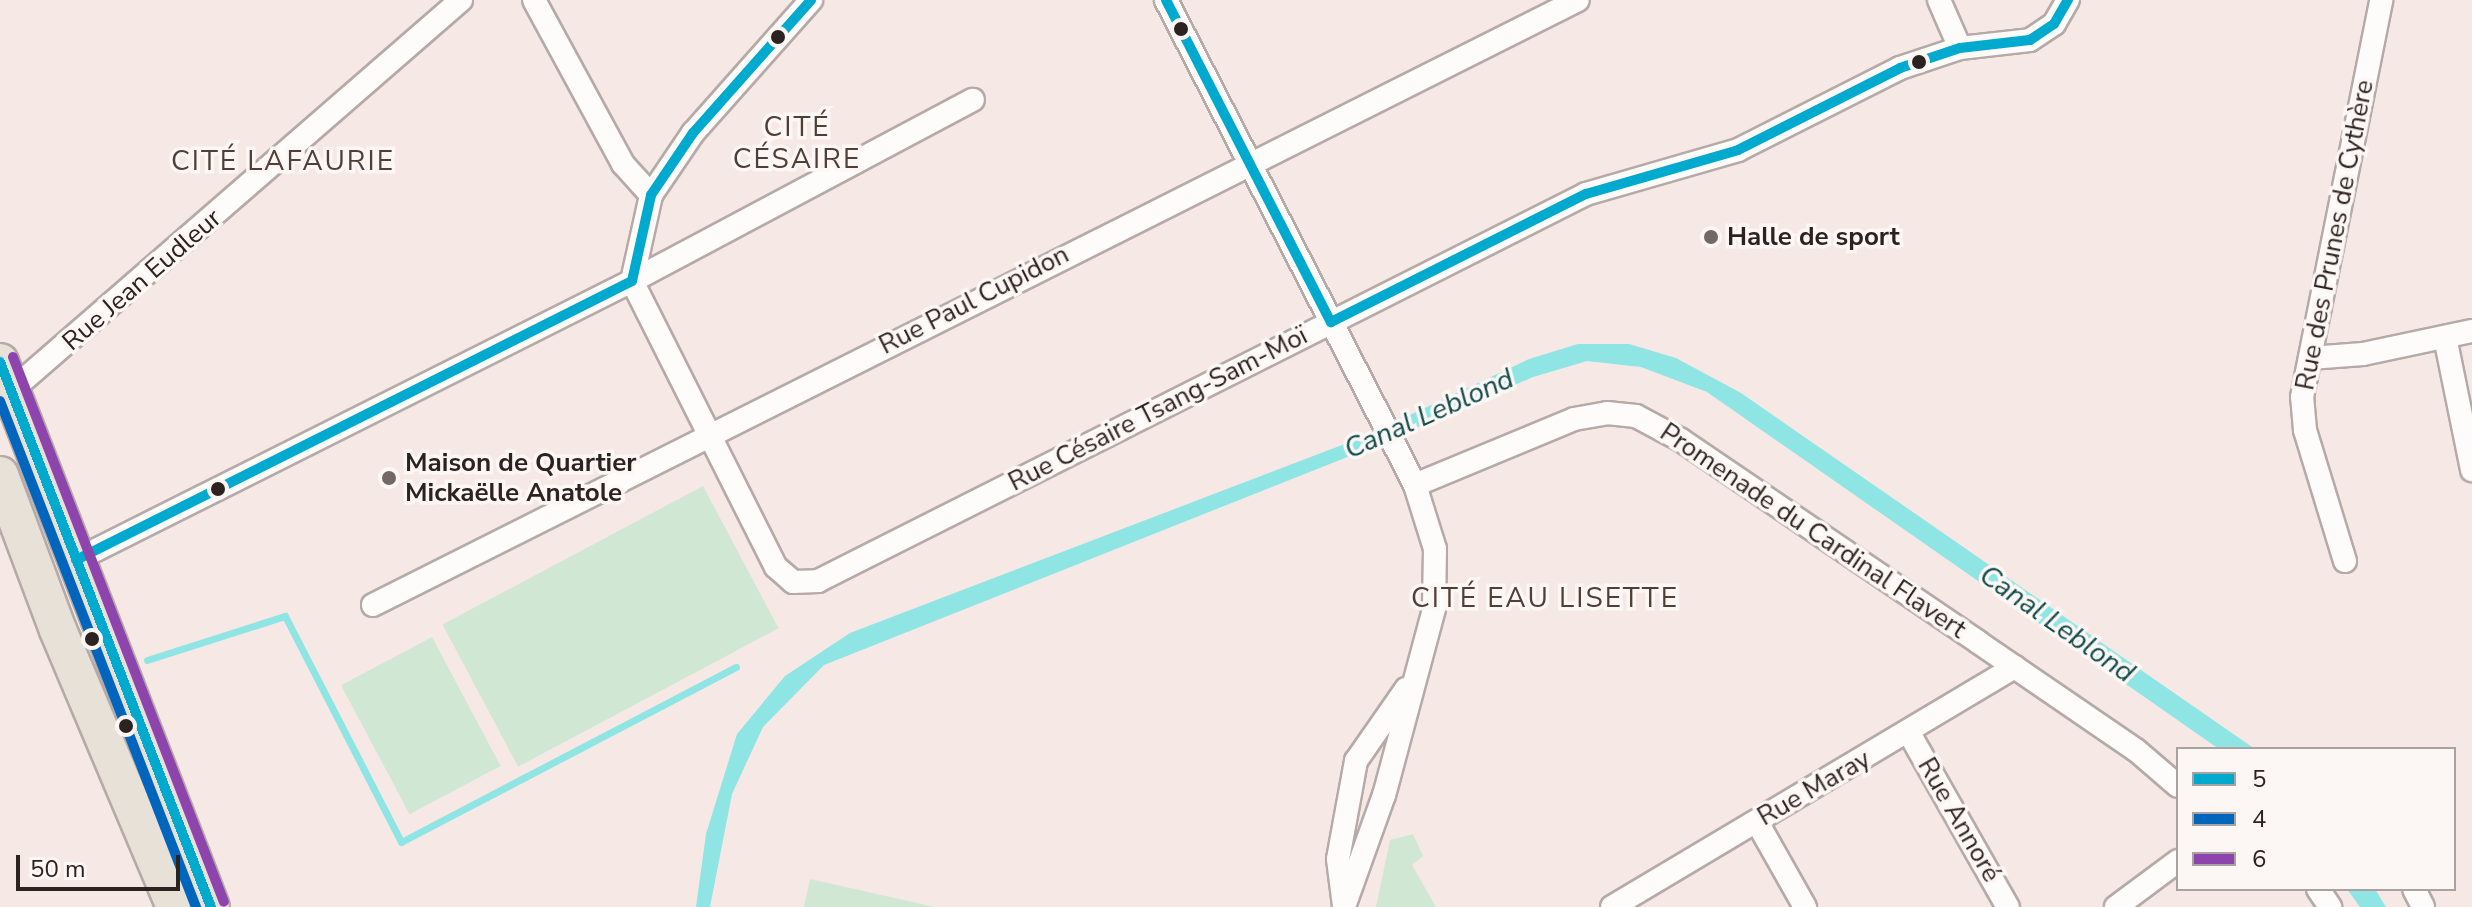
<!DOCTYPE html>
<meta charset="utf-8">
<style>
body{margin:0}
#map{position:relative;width:2472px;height:907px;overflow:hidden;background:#f6e8e4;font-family:"Nunito Sans",sans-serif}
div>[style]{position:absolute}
.green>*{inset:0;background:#d0e8d3;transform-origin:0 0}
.water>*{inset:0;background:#8ee5e4}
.stream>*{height:7px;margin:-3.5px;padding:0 3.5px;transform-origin:3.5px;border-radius:3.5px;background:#8ee5e4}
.roads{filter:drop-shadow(2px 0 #b5aaa7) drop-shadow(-2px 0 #b5aaa7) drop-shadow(0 2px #b5aaa7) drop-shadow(0 -2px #b5aaa7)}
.minor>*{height:22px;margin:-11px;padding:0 11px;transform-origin:11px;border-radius:11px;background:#fefcfb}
.primary>*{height:36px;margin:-18px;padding:0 18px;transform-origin:18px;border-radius:18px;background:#e8e1d8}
.bus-1>*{height:10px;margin:-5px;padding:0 5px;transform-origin:5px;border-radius:5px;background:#00a9ce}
.bus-2>*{height:10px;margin:-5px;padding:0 5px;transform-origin:5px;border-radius:5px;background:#0065bd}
.bus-3>*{height:10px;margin:-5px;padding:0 5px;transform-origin:5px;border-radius:5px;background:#8e44ad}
.dots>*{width:22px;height:22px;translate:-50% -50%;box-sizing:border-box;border:4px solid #fcf7f5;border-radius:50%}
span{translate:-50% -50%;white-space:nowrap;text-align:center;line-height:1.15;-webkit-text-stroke:7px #fcf7f5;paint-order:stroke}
.street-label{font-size:26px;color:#2c2320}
.poi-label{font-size:26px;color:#2c2320;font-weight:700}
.left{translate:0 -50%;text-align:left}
.neighbourhood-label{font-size:28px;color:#513e37;letter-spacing:2px}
.water-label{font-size:28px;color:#104b4b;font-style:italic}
.legend{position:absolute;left:2176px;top:747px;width:280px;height:144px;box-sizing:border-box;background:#fcf7f5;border:2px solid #a9a2a0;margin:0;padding:10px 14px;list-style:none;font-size:24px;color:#2c2320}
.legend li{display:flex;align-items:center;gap:16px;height:40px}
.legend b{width:40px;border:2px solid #a9a2a0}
.scale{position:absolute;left:16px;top:855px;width:164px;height:36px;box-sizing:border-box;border:4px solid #2c2320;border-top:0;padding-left:10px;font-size:24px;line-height:28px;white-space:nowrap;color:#2c2320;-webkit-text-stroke:6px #fcf7f5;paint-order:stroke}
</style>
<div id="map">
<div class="green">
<i style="left:703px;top:486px;width:161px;height:295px;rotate:62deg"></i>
<i style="left:432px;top:637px;width:146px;height:103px;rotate:62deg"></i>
<i style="clip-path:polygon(1413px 834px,1423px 856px,1412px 865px,1436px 907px,1376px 907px,1390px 840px)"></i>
<i style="clip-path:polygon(810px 879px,935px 907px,804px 907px)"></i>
</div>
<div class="water">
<i style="clip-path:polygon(1578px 344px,1629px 344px,1676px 358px,1741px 393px,2255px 749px,2219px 749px,1707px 392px,1641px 367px,1587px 361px,1533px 377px,1370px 448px,824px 665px,763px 727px,732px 794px,710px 907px,696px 907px,706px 834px,737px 734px,785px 676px,850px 633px,1363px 437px,1529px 359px)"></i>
<i style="clip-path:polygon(2347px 889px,2375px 889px,2386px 907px,2360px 907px)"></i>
</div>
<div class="stream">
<i style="left:147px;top:660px;width:145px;rotate:-17.7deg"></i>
<i style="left:285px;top:616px;width:254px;rotate:62.8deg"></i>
<i style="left:401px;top:842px;width:378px;rotate:-27.6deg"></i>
</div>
<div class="roads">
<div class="minor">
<i style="left:534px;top:0;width:187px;rotate:61.5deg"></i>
<i style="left:623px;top:164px;width:42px;rotate:47.9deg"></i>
<i style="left:1166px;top:0;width:545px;rotate:62.82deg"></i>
<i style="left:1415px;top:485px;width:67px;rotate:72.6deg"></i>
<i style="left:1435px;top:549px;width:60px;rotate:91deg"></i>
<i style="left:1434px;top:609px;width:193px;rotate:105deg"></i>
<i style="left:1384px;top:795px;width:119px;rotate:109.7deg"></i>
<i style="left:1939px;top:0;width:52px;rotate:66.4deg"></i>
<i style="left:632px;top:281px;width:320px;rotate:63.3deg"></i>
<i style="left:776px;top:567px;width:23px;rotate:41deg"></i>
<i style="left:793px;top:582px;width:25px;rotate:-2deg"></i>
<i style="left:818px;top:581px;width:860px;rotate:-26.74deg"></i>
<i style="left:1586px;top:194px;width:158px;rotate:-16.1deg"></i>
<i style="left:1738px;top:150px;width:182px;rotate:-26.8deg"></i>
<i style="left:1900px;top:68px;width:63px;rotate:-18.4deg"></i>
<i style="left:1960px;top:48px;width:70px;rotate:-6.5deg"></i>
<i style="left:2030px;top:40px;width:29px;rotate:-34deg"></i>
<i style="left:2054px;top:24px;width:28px;rotate:-60deg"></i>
<i style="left:632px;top:281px;width:88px;rotate:-77.5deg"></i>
<i style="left:651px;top:195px;width:75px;rotate:-55.9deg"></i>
<i style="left:693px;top:133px;width:178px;rotate:-48.4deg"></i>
<i style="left:2445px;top:337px;width:136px;rotate:78.5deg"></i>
<i style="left:2310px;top:358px;width:53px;rotate:-4.3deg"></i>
<i style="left:2363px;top:354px;width:111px;rotate:-11.9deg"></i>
<i style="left:5px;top:396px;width:604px;rotate:-40.97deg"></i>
<i style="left:1415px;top:485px;width:172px;rotate:-22.5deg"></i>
<i style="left:1574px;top:419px;width:34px;rotate:-10deg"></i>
<i style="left:1607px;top:413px;width:29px;rotate:6deg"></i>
<i style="left:1636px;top:416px;width:51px;rotate:28.1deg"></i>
<i style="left:1681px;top:440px;width:359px;rotate:34.2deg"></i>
<i style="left:1978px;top:642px;width:191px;rotate:34.4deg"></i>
<i style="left:2136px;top:750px;width:55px;rotate:40.6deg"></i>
<i style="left:76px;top:560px;width:622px;rotate:-26.65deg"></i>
<i style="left:632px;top:281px;width:386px;rotate:-28deg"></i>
<i style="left:2345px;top:561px;width:137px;rotate:-107deg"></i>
<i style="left:2305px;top:430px;width:33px;rotate:-95deg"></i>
<i style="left:2302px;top:397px;width:405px;rotate:-78.7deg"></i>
<i style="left:373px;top:605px;width:1348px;rotate:-26.66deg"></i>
<i style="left:1909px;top:733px;width:200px;rotate:60.4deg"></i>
<i style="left:1757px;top:822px;width:98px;rotate:60.5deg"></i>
<i style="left:2318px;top:889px;width:22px;rotate:56deg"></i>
<i style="left:2414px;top:889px;width:20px;rotate:63deg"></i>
<i style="left:1344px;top:906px;width:47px;rotate:-97.3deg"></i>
<i style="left:1338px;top:859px;width:100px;rotate:-79.6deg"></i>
<i style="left:1356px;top:761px;width:88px;rotate:-55.2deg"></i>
<i style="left:1612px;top:907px;width:469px;rotate:-30.8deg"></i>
<i style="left:2116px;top:907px;width:77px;rotate:-36.6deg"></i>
</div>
<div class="primary">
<i style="left:0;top:362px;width:584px;rotate:68.84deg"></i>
<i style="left:0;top:475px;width:165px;rotate:69.5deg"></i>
<i style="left:58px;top:630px;width:301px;rotate:67.1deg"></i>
</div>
</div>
<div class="bus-1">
<i style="left:1166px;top:0;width:362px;rotate:62.9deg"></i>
<i style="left:632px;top:281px;width:88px;rotate:-77.5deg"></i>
<i style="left:651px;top:195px;width:75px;rotate:-55.9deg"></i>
<i style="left:693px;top:133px;width:178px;rotate:-48.4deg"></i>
<i style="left:1331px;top:322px;width:285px;rotate:-26.7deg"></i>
<i style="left:1586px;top:194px;width:158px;rotate:-16.1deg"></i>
<i style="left:1738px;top:150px;width:182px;rotate:-26.8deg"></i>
<i style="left:1900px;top:68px;width:63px;rotate:-18.4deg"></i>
<i style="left:1960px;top:48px;width:70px;rotate:-6.5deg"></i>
<i style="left:2030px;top:40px;width:29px;rotate:-34deg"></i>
<i style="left:2054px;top:24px;width:28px;rotate:-60deg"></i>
<i style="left:0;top:362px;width:584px;rotate:68.84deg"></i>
<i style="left:76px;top:560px;width:622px;rotate:-26.65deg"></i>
</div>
<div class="bus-2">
<i style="left:0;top:401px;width:543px;rotate:68.83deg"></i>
</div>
<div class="bus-3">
<i style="left:13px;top:357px;width:584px;rotate:68.84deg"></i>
</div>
<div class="dots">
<i style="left:1181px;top:29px;background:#2c2320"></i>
<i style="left:778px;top:37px;background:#2c2320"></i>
<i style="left:1919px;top:62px;background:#2c2320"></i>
<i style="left:1711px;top:237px;background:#736865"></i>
<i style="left:389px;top:478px;background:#736865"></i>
<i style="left:218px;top:489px;background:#2c2320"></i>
<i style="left:92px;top:639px;background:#2c2320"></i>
<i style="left:126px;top:726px;background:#2c2320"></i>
</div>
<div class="street-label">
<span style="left:2335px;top:235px;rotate:-79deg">Rue des Prunes de Cythère</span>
<span style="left:142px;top:280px;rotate:-41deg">Rue Jean Eudleur</span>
<span style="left:974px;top:300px;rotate:-27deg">Rue Paul Cupidon</span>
<span style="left:1158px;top:409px;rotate:-27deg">Rue Césaire Tsang-Sam-Moï</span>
<span style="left:1813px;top:531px;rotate:34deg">Promenade du Cardinal Flavert</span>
<span style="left:1814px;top:788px;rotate:-30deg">Rue Maray</span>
<span style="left:1959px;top:820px;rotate:60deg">Rue Annoré</span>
</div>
<div class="poi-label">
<span class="left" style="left:1727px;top:237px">Halle de sport</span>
<span class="left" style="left:405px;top:478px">Maison de Quartier<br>Mickaëlle Anatole</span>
</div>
<div class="neighbourhood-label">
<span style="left:797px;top:143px">CITÉ<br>CÉSAIRE</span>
<span style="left:283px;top:161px">CITÉ LAFAURIE</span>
<span style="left:1545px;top:598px">CITÉ EAU LISETTE</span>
</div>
<div class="water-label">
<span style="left:1429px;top:414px;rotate:-24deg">Canal Leblond</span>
<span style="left:2057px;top:624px;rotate:35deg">Canal Leblond</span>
</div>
<ul class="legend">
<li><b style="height:10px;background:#00a9ce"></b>5</li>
<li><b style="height:10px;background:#0065bd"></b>4</li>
<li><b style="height:10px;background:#8e44ad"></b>6</li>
</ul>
<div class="scale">50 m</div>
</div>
